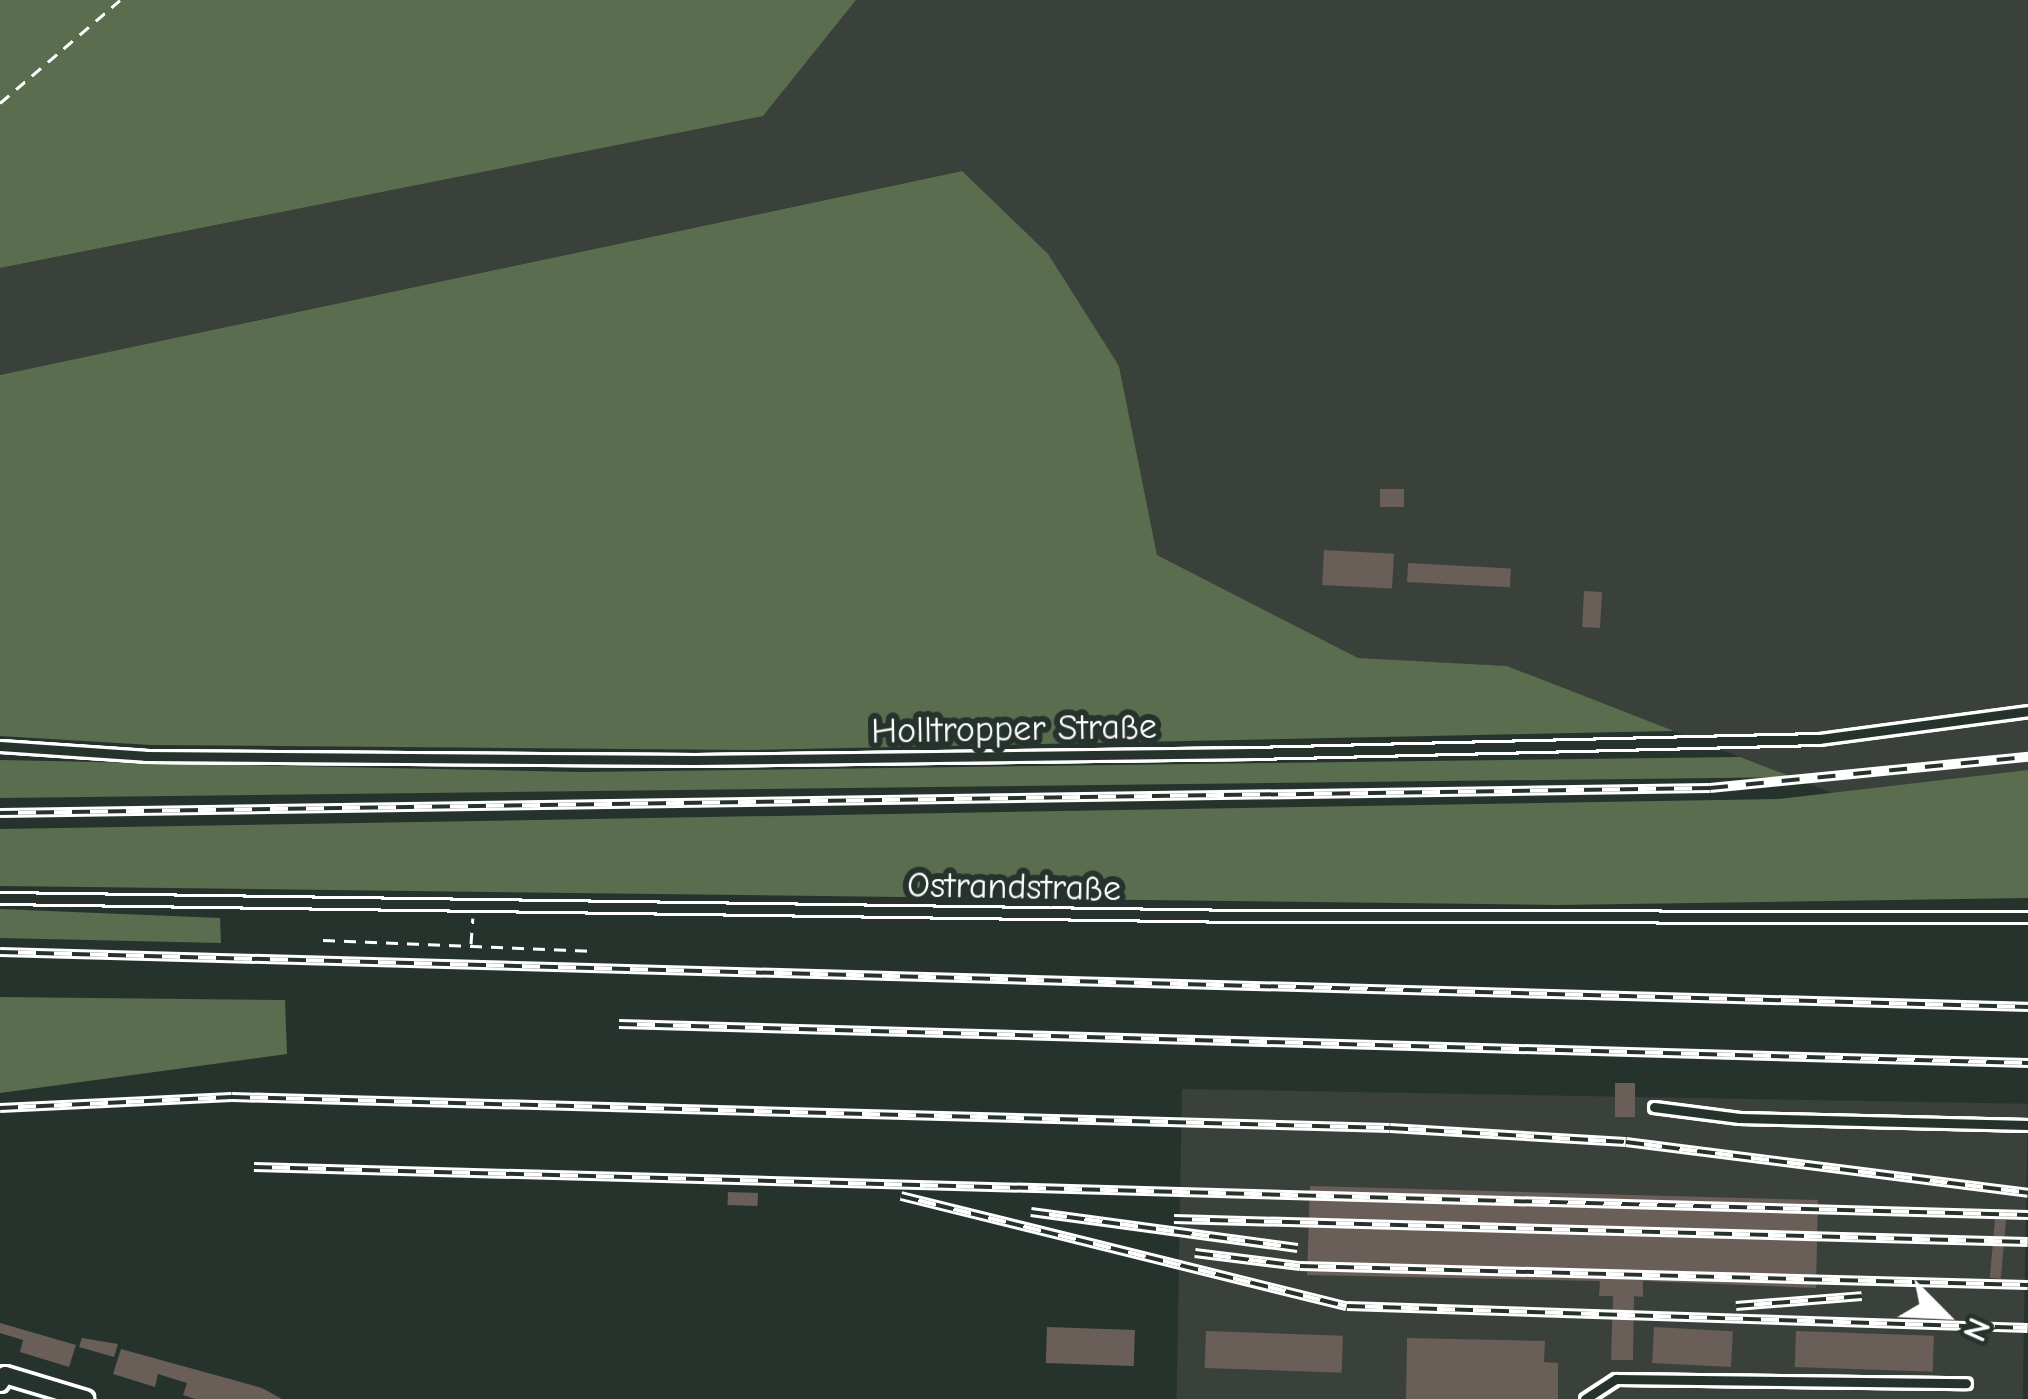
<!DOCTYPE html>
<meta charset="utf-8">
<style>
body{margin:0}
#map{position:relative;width:2028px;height:1399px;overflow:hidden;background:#26332d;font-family:"Comic Neue",sans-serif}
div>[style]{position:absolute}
.built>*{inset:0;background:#3a403a;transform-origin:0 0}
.green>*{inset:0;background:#5b6d4f}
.building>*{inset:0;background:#6a5e58;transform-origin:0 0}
.path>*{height:3px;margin-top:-1.5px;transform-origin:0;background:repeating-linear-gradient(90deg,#fff 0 12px,transparent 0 21px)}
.roads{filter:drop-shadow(3px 0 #fff) drop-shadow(-3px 0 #fff) drop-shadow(0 3px #fff) drop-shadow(0 -3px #fff)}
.service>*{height:9px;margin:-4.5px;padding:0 4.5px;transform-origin:4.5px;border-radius:4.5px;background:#26332d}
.minor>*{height:16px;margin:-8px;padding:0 8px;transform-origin:8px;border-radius:8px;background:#26332d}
.rail>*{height:10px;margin-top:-5px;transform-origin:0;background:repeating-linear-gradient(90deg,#26332d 0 18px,#fff 0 36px);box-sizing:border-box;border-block:3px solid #fff}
span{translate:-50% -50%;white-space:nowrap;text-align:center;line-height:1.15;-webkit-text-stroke:12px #26332d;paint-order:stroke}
.street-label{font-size:36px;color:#fff}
.north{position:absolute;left:1884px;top:1255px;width:120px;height:120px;-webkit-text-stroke:9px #26332d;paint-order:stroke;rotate:114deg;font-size:33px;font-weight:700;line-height:48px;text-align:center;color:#fff}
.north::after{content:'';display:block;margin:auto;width:42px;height:54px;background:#fff;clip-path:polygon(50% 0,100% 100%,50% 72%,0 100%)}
</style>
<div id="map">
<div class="built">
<i style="clip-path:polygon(856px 0,2028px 0,2028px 770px,1842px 797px,1507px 666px,1359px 659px,1157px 555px,1119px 366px,961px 171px,0 375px,0 268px,763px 116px)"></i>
<i style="left:1182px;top:1089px;width:846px;height:310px;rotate:1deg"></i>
</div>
<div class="green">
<i style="clip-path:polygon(0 0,856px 0,763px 116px,0 268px)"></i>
<i style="clip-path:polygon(962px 171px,1048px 254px,1119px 366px,1157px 555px,1358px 658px,1507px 666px,1674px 731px,755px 750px,151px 745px,0 736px,0 375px)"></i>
<i style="clip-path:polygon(1740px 757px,1792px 777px,0 798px,0 760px,581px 772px)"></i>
<i style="clip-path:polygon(2028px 770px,2028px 898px,1557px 905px,0 886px,0 829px,1779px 799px)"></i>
<i style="clip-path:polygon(0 909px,220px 918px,221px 943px,0 938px)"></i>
<i style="clip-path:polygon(0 997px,285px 1000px,287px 1054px,0 1093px)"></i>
</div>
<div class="building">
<i style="left:1380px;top:489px;width:24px;height:18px"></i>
<i style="left:1324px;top:550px;width:70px;height:35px;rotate:3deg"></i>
<i style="left:1408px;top:563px;width:103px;height:19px;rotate:3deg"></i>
<i style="left:1584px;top:591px;width:18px;height:36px;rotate:3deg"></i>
<i style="left:1615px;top:1083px;width:20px;height:34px"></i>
<i style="clip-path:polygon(1310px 1186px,1818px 1200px,1816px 1288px,1643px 1281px,1643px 1297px,1634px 1296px,1633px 1360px,1611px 1360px,1613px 1296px,1599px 1296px,1600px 1281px,1307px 1275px)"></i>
<i style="left:728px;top:1192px;width:30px;height:13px;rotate:2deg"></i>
<i style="left:1995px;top:1219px;width:11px;height:59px;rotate:5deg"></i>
<i style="clip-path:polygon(0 1323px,76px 1345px,69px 1367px,20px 1352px,23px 1340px,0 1333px)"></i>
<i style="left:1047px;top:1327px;width:88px;height:36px;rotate:2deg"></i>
<i style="left:1654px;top:1327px;width:79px;height:36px;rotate:3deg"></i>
<i style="left:1206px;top:1331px;width:137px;height:37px;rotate:2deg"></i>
<i style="left:1796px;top:1331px;width:138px;height:36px;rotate:2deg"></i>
<i style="clip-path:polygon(82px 1338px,118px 1344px,114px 1357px,79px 1347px)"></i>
<i style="clip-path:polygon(1407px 1338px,1545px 1341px,1544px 1362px,1558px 1363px,1558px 1399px,1406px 1399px)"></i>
<i style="clip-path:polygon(121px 1349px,262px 1388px,282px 1399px,195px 1399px,183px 1395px,187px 1383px,158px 1374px,155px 1387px,113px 1374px)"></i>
</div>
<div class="path">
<i style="left:0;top:103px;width:158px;rotate:-40.6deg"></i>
<i style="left:323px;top:940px;width:273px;rotate:2.3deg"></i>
<i style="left:471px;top:944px;width:26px;rotate:-86deg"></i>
</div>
<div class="roads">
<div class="service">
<i style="left:0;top:746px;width:145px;rotate:3.9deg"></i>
<i style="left:145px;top:756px;width:550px;rotate:0.42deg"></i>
<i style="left:695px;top:760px;width:558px;rotate:-0.72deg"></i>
<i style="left:1253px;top:753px;width:566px;rotate:-1.42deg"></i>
<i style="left:1819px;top:739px;width:211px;rotate:-7.6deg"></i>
<i style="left:0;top:898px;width:1241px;rotate:0.83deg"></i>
<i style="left:1241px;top:916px;width:787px;rotate:0.07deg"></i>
<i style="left:1654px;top:1107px;width:86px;rotate:7.4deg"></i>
<i style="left:1739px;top:1118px;width:289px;rotate:1.4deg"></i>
<i style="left:1585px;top:1399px;width:37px;rotate:-33deg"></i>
<i style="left:1616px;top:1379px;width:350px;rotate:0.7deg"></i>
</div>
<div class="minor">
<i style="left:0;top:1383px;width:9px;rotate:-58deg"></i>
<i style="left:5px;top:1375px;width:84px;rotate:16.7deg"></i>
</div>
</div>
<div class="rail">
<i style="left:0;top:813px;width:1710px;rotate:-0.84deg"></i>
<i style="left:1710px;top:788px;width:320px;rotate:-5.6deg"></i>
<i style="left:0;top:952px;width:2029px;rotate:1.55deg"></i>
<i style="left:619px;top:1024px;width:1410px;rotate:1.59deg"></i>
<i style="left:0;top:1108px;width:232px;rotate:-2.7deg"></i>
<i style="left:232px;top:1097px;width:1158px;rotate:1.53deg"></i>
<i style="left:1390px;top:1128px;width:236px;rotate:3.4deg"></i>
<i style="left:1626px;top:1142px;width:405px;rotate:7.2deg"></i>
<i style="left:254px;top:1167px;width:1775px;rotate:1.55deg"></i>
<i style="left:901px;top:1196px;width:459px;rotate:13.9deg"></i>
<i style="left:1347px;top:1306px;width:681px;rotate:1.85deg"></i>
<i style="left:1031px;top:1212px;width:269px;rotate:7.7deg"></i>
<i style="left:1174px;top:1219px;width:854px;rotate:1.54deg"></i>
<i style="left:1195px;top:1253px;width:106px;rotate:7.1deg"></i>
<i style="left:1300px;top:1266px;width:728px;rotate:1.5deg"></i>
<i style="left:1736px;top:1306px;width:126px;rotate:-4.5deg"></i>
</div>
<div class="street-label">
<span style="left:1014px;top:729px;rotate:-1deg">Holltropper Straße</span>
<span style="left:1014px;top:887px;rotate:1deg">Ostrandstraße</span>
</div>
<div class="north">N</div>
</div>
